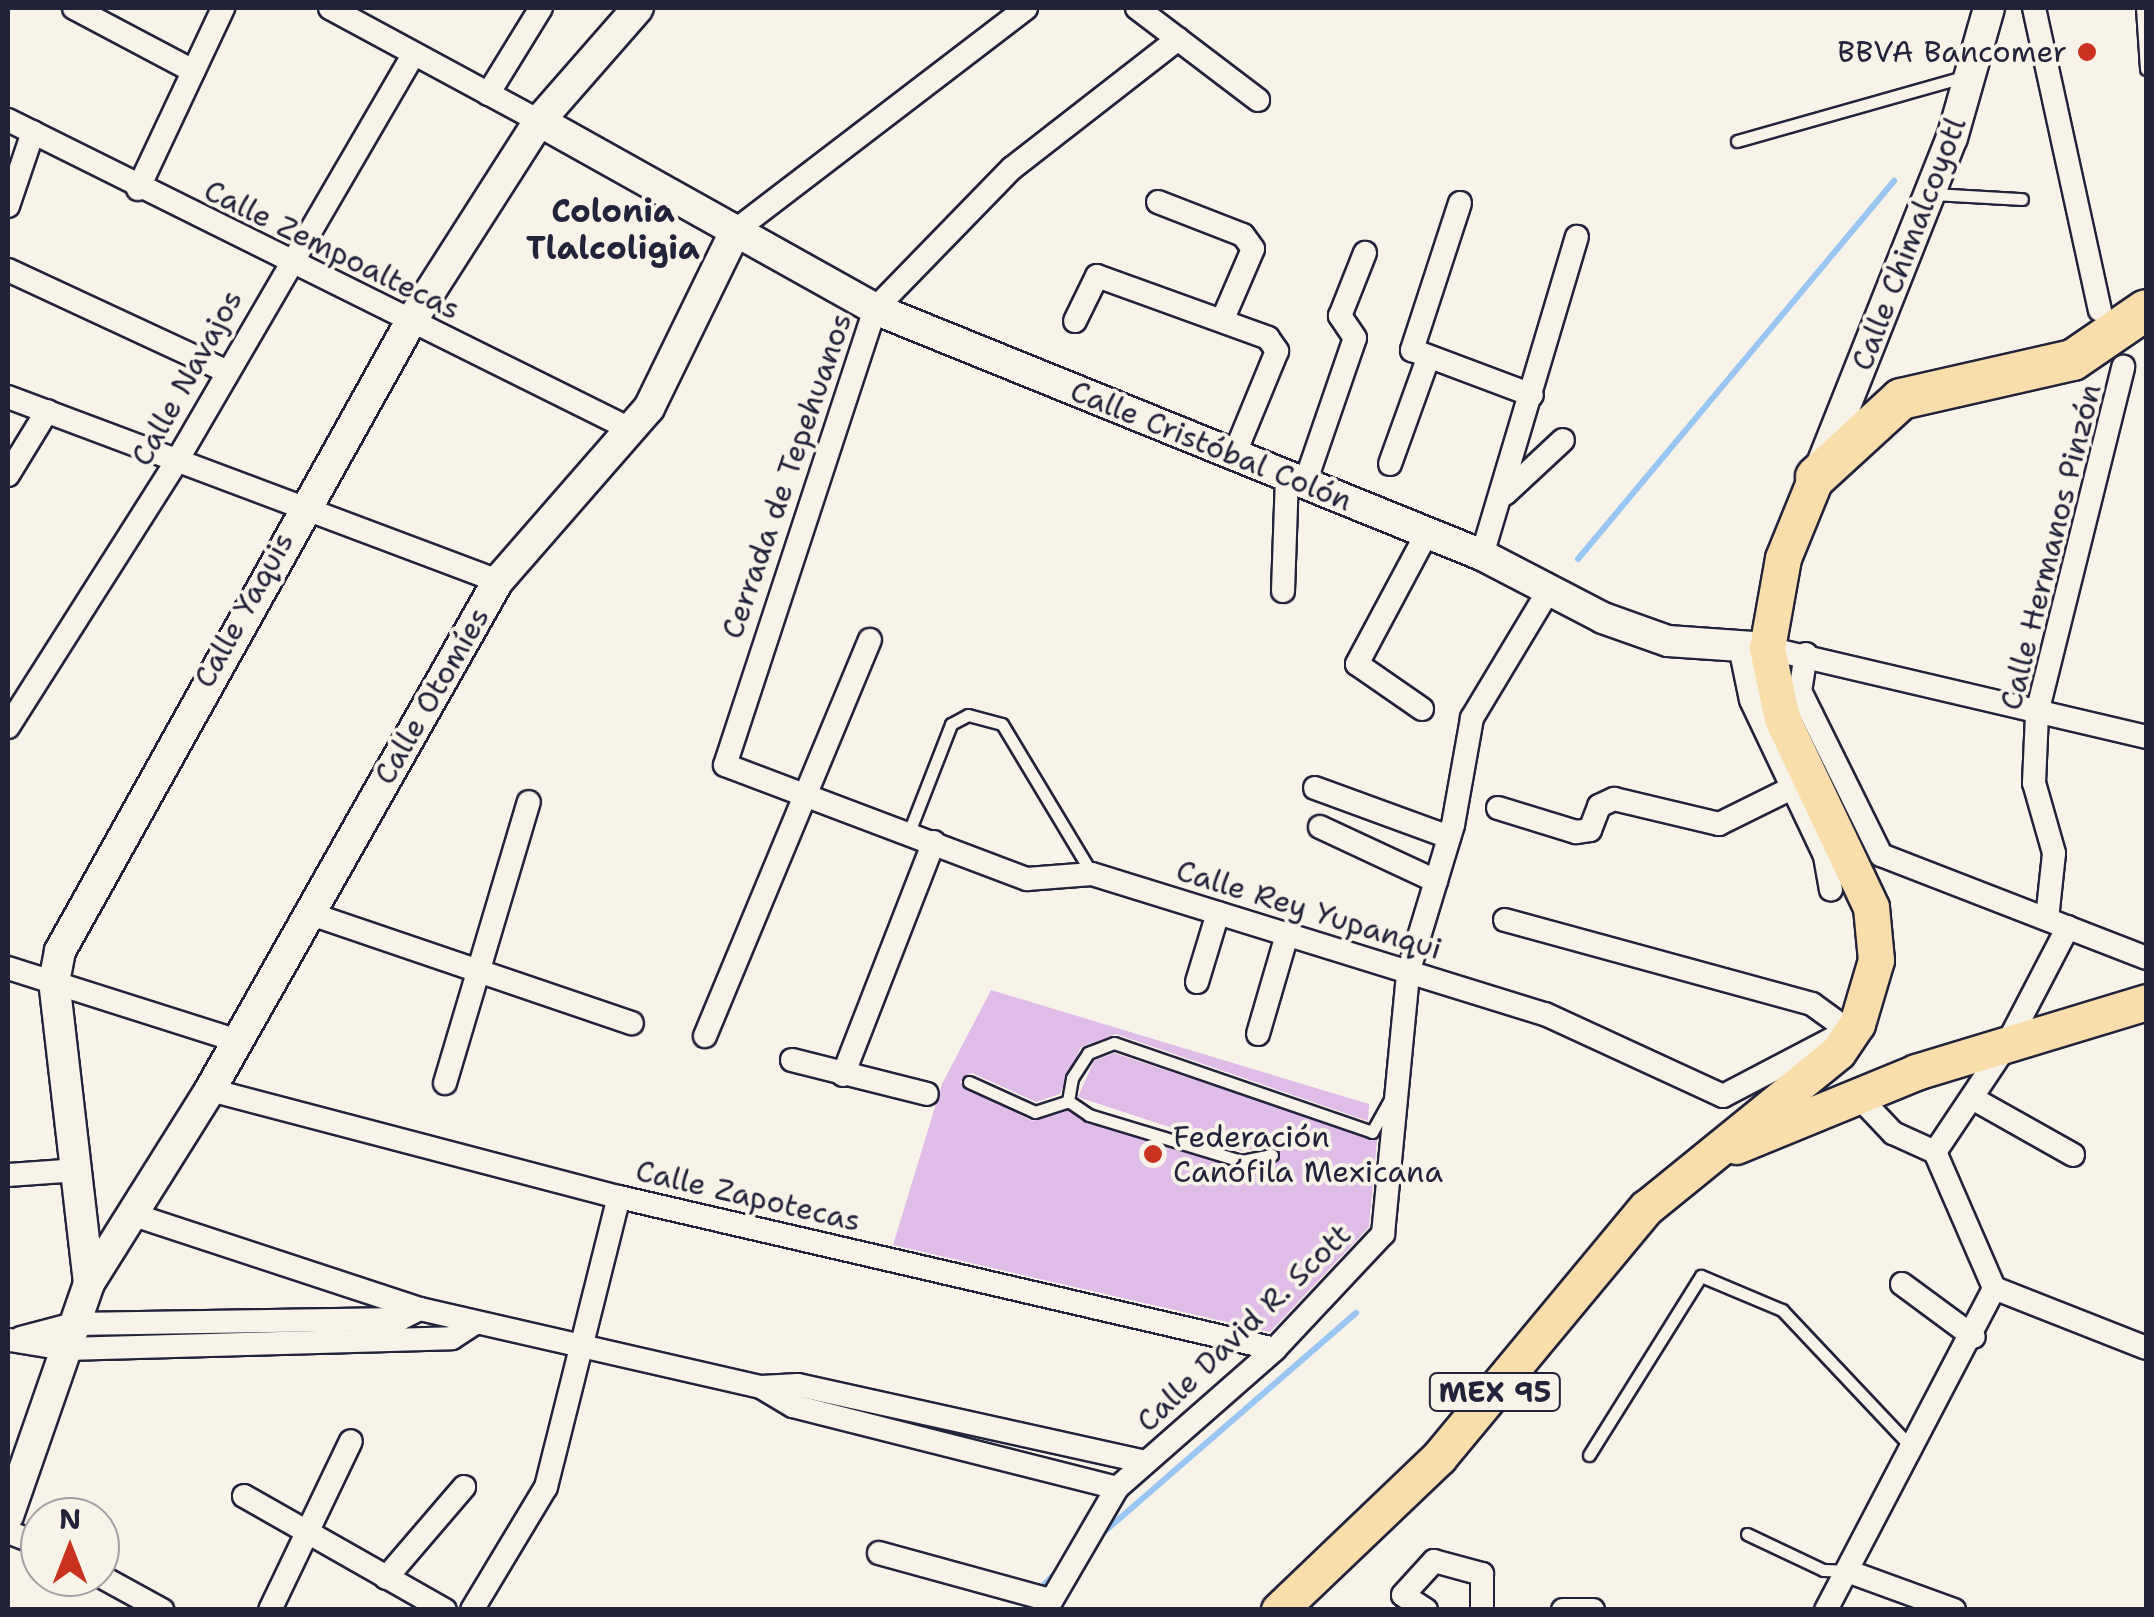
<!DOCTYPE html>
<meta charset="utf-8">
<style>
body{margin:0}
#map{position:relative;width:2154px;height:1617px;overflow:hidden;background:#f7f3e8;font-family:"Shantell Sans",sans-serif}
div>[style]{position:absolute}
.stream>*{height:6px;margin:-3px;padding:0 3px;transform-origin:3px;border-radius:3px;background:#99c6f3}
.building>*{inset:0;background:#e0bde8}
.roads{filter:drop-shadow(2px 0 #22223b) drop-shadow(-2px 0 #22223b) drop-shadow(0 2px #22223b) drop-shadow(0 -2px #22223b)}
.lane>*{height:11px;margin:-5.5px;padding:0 5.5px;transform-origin:5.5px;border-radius:5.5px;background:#f7f3e8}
.street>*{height:22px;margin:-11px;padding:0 11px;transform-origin:11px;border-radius:11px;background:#f7f3e8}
.secondary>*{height:30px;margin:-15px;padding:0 15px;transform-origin:15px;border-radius:15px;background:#f7f3e8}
.primary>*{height:35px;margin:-17.5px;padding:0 17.5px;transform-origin:17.5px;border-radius:17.5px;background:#f9deab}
.highway>*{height:40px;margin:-20px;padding:0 20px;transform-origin:20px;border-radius:20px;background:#f9deab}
.dots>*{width:28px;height:28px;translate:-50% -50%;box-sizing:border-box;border:5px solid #f7f3e8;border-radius:50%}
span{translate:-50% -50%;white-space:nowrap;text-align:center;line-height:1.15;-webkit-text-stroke:8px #f7f3e8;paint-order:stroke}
.shield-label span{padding:2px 8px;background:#f7f3e8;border:2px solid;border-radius:8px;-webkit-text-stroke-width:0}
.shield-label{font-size:28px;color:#22223b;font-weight:700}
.poi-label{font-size:30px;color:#22223b}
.right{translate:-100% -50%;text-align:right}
.left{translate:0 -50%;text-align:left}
.street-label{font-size:30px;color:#22223b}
.neighbourhood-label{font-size:32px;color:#22223b;font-weight:700}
.frame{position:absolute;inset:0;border:10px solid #22223b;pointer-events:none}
.north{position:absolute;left:20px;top:1497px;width:100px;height:100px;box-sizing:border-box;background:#f7f3e8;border:2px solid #a29fa3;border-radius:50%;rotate:0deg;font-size:28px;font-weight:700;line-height:40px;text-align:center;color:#22223b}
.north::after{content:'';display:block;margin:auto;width:35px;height:45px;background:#c8321e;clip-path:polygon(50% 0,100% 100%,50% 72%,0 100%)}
</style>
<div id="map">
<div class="stream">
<i style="left:1578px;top:559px;width:493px;rotate:-50.1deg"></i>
<i style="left:1104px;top:1532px;width:334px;rotate:-41deg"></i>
<i style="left:1039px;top:1590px;width:28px;rotate:-46deg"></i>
</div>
<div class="building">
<i style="clip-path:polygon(991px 990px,1369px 1104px,1368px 1121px,1116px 1034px,1081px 1047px,1060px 1094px,1036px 1102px,972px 1073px,960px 1082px,1032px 1121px,1067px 1111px,1239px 1170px,1280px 1159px,1274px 1146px,1242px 1151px,1078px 1097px,1094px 1061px,1114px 1053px,1377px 1140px,1369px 1227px,1270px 1332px,893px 1245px,942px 1084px)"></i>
</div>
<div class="roads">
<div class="lane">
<i style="left:2142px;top:8px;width:61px;rotate:86.2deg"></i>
<i style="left:1737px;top:141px;width:235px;rotate:-15.8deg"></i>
<i style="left:1934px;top:194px;width:88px;rotate:3.3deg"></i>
<i style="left:909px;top:832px;width:116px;rotate:-68.7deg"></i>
<i style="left:951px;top:724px;width:19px;rotate:-28deg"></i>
<i style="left:968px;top:715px;width:35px;rotate:15deg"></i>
<i style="left:1002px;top:724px;width:175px;rotate:59deg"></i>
<i style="left:969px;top:1082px;width:72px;rotate:24.4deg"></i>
<i style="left:1035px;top:1112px;width:35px;rotate:-18deg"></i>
<i style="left:1272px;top:1155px;width:32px;rotate:169deg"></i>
<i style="left:1241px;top:1161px;width:159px;rotate:-163.2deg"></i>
<i style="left:1089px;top:1115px;width:25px;rotate:-146deg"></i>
<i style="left:1068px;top:1101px;width:23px;rotate:-80deg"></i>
<i style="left:1072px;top:1078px;width:30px;rotate:-57deg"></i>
<i style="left:1088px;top:1053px;width:28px;rotate:-21deg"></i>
<i style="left:1114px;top:1043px;width:273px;rotate:19deg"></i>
<i style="left:1372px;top:1132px;width:37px;rotate:-61deg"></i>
<i style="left:1589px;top:1455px;width:211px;rotate:-58deg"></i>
<i style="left:1701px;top:1276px;width:88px;rotate:22.8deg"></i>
<i style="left:1782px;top:1310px;width:188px;rotate:46.7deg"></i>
<i style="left:1747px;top:1534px;width:84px;rotate:25.3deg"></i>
<i style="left:1823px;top:1570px;width:24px;rotate:2deg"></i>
</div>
<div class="street">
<i style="left:74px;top:8px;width:135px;rotate:27.9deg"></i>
<i style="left:330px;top:8px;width:238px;rotate:28.4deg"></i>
<i style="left:1137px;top:8px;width:152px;rotate:37.2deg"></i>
<i style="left:2034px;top:8px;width:309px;rotate:77.7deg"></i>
<i style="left:1178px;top:39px;width:210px;rotate:142.1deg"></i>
<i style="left:1012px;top:168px;width:197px;rotate:134.2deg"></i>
<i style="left:875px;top:309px;width:480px;rotate:108.2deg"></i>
<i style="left:725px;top:765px;width:323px;rotate:20.7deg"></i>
<i style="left:1027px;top:879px;width:65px;rotate:-4.4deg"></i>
<i style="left:1092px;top:874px;width:474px;rotate:17.2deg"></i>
<i style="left:1545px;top:1014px;width:196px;rotate:24.7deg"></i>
<i style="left:1723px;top:1096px;width:125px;rotate:-27.6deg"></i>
<i style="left:488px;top:94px;width:101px;rotate:-58.4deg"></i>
<i style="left:8px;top:120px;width:697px;rotate:26.42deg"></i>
<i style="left:138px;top:189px;width:200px;rotate:-64.8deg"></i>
<i style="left:1158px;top:202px;width:91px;rotate:21.2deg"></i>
<i style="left:1243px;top:235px;width:17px;rotate:54deg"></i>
<i style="left:1253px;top:249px;width:78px;rotate:113.3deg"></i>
<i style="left:1460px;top:203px;width:155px;rotate:108.1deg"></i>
<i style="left:1412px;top:350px;width:128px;rotate:20.6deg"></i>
<i style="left:8px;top:206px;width:78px;rotate:-71.3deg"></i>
<i style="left:736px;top:230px;width:365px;rotate:-37.4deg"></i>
<i style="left:8px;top:270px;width:242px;rotate:24.9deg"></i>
<i style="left:1075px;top:321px;width:50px;rotate:-63.9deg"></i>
<i style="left:1097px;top:276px;width:182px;rotate:19.9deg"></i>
<i style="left:1268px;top:338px;width:16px;rotate:55deg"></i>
<i style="left:1277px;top:351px;width:116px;rotate:112.4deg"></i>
<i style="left:8px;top:397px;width:523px;rotate:20.58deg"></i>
<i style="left:1390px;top:464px;width:109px;rotate:-70.2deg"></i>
<i style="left:8px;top:475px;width:75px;rotate:-58.6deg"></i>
<i style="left:1305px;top:483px;width:153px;rotate:-71deg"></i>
<i style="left:1355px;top:338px;width:27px;rotate:-124deg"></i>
<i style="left:1340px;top:316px;width:68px;rotate:-68.4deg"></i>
<i style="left:1505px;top:494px;width:79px;rotate:-43deg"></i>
<i style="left:1482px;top:555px;width:332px;rotate:-73.4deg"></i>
<i style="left:1283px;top:591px;width:114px;rotate:-88deg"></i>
<i style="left:1740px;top:647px;width:54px;rotate:78.3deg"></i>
<i style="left:1751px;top:700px;width:173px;rotate:64.6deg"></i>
<i style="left:1825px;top:856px;width:34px;rotate:80deg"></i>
<i style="left:1767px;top:648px;width:389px;rotate:13.2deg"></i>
<i style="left:1806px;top:654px;width:37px;rotate:99deg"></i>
<i style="left:1800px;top:691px;width:183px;rotate:63.7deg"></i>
<i style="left:1881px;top:855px;width:284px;rotate:21.2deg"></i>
<i style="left:1422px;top:709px;width:79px;rotate:-145.3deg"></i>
<i style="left:1357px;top:664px;width:149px;rotate:-61.9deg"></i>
<i style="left:8px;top:727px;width:312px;rotate:-57.6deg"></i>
<i style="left:175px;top:464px;width:473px;rotate:-59.8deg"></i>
<i style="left:1315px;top:788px;width:143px;rotate:20.1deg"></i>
<i style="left:1498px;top:808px;width:82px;rotate:17.1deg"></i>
<i style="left:1576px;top:832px;width:14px;rotate:-8deg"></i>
<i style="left:1590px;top:830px;width:26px;rotate:-69deg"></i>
<i style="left:1599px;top:806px;width:17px;rotate:-25deg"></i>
<i style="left:1614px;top:799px;width:108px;rotate:13.4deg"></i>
<i style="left:1719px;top:824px;width:102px;rotate:-26.3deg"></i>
<i style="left:1320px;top:827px;width:128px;rotate:25deg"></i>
<i style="left:308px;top:913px;width:342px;rotate:18.8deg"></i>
<i style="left:2047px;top:919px;width:66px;rotate:-83.9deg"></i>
<i style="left:2054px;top:853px;width:73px;rotate:-105.9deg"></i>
<i style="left:2034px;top:783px;width:70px;rotate:-87.5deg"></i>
<i style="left:2037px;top:713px;width:357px;rotate:-76deg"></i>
<i style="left:1505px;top:920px;width:318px;rotate:15.3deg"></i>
<i style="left:1812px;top:1004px;width:41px;rotate:36deg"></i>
<i style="left:8px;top:968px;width:241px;rotate:17.6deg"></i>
<i style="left:1197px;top:982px;width:72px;rotate:-73.1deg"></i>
<i style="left:1258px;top:1034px;width:103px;rotate:-73.7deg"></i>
<i style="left:705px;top:1036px;width:429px;rotate:-67.4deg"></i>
<i style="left:792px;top:1060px;width:139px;rotate:14.1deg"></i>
<i style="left:843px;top:1075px;width:250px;rotate:-68.7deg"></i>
<i style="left:445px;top:1083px;width:293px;rotate:-73.4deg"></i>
<i style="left:210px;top:1090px;width:423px;rotate:14.7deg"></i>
<i style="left:619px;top:1197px;width:673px;rotate:13.05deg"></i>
<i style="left:1856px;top:1094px;width:54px;rotate:46.5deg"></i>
<i style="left:1893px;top:1133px;width:46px;rotate:24.3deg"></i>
<i style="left:1935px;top:1152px;width:148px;rotate:66.5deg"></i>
<i style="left:1994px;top:1288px;width:163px;rotate:21.5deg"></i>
<i style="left:1972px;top:1098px;width:116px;rotate:29.4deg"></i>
<i style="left:1935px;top:1152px;width:128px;rotate:-56.2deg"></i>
<i style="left:2006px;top:1046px;width:134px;rotate:-62.5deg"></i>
<i style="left:8px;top:1175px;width:70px;rotate:-4.1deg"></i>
<i style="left:134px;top:1215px;width:301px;rotate:18.2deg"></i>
<i style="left:420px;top:1309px;width:350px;rotate:12.9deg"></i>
<i style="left:761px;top:1387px;width:37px;rotate:31deg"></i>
<i style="left:793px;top:1406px;width:334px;rotate:14.2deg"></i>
<i style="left:1902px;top:1284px;width:89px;rotate:36.4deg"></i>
<i style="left:21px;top:1338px;width:55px;rotate:-14.8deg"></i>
<i style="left:74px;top:1324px;width:326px;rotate:-0.9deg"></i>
<i style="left:400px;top:1319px;width:22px;rotate:-27deg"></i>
<i style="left:10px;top:1340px;width:57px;rotate:9.1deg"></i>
<i style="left:66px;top:1349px;width:386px;rotate:-1.6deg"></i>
<i style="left:452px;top:1338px;width:27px;rotate:-33deg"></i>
<i style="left:761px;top:1387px;width:37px;rotate:-3deg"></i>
<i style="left:798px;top:1385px;width:356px;rotate:12.5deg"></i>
<i style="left:244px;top:1496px;width:231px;rotate:29.6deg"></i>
<i style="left:8px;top:1532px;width:34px;rotate:21deg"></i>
<i style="left:879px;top:1553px;width:177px;rotate:15.4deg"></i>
<i style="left:1847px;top:1571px;width:114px;rotate:20deg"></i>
<i style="left:100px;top:1576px;width:71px;rotate:28.7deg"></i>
<i style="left:386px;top:1578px;width:120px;rotate:-49.4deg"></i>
<i style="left:270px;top:1610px;width:187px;rotate:-64.4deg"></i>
<i style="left:472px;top:1610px;width:144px;rotate:-59deg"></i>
<i style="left:546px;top:1487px;width:299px;rotate:-75.9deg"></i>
<i style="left:1046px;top:1610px;width:141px;rotate:-59.8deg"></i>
<i style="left:1117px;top:1488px;width:210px;rotate:-41.3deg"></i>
<i style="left:1275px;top:1349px;width:158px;rotate:-46.8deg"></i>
<i style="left:1383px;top:1234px;width:262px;rotate:-84.5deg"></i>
<i style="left:1408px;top:973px;width:155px;rotate:-73.1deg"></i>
<i style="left:1453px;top:825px;width:109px;rotate:-79.9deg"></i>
<i style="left:1472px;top:718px;width:149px;rotate:-59deg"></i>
<i style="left:1426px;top:1610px;width:27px;rotate:-147deg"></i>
<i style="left:1403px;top:1595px;width:46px;rotate:-47.6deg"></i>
<i style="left:1434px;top:1561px;width:50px;rotate:15.2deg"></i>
<i style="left:1482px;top:1574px;width:36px;rotate:90deg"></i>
<i style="left:1563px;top:1610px;width:30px"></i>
<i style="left:1826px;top:1610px;width:363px;rotate:-62.4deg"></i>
</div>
<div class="secondary">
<i style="left:539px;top:121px;width:385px;rotate:29.2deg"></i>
<i style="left:875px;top:309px;width:655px;rotate:22.06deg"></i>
<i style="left:1482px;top:555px;width:136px;rotate:27.5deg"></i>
<i style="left:1603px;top:618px;width:69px;rotate:19.5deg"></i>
<i style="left:1668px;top:641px;width:99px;rotate:4deg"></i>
<i style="left:1820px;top:469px;width:356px;rotate:-68.3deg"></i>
<i style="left:1952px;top:138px;width:135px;rotate:-74.1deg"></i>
<i style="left:89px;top:1283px;width:303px;rotate:-96.6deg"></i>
<i style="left:54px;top:982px;width:32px;rotate:-79deg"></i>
<i style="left:60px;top:951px;width:719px;rotate:-60.87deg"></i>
<i style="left:410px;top:323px;width:240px;rotate:-57.4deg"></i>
<i style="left:539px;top:121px;width:150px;rotate:-48.8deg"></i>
<i style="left:8px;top:1516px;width:247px;rotate:-70.8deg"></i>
<i style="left:89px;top:1283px;width:228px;rotate:-57.9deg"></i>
<i style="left:210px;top:1090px;width:585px;rotate:-60.5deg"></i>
<i style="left:498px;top:581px;width:230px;rotate:-48.9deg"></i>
<i style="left:649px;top:408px;width:198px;rotate:-64deg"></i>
</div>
<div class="primary">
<i style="left:1736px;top:1146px;width:195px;rotate:-22.3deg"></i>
<i style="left:1916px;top:1072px;width:240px;rotate:-16.9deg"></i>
<i style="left:1279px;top:1610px;width:221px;rotate:-43.7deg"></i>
<i style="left:1439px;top:1457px;width:324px;rotate:-50.3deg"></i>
<i style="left:1646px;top:1208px;width:247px;rotate:-39.1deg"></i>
<i style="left:1838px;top:1052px;width:34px;rotate:-56deg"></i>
<i style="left:1857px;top:1024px;width:67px;rotate:-73.5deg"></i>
<i style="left:1876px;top:960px;width:53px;rotate:-95.4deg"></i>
<i style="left:1871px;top:907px;width:208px;rotate:-115.3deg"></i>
<i style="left:1782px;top:719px;width:73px;rotate:-101.9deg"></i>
<i style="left:1767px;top:648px;width:91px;rotate:-79.9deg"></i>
<i style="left:1783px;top:558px;width:87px;rotate:-67.8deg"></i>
</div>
<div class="highway">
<i style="left:1816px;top:477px;width:115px;rotate:-42.5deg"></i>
<i style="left:1901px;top:399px;width:176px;rotate:-12.8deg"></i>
<i style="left:2073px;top:360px;width:88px;rotate:-34.4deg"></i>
</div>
</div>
<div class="dots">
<i style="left:2087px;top:52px;background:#c8321e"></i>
<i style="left:1153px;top:1154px;background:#c8321e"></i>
</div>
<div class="shield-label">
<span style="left:1495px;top:1392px">MEX 95</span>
</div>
<div class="poi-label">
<span class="right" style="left:2067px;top:52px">BBVA Bancomer</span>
<span class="left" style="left:1173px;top:1154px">Federación<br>Canófila Mexicana</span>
</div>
<div class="street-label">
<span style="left:1909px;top:244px;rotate:-69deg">Calle Chimalcoyotl</span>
<span style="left:332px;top:250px;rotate:26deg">Calle Zempoaltecas</span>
<span style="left:187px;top:378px;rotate:-61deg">Calle Navajos</span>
<span style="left:1211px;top:446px;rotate:22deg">Calle Cristóbal Colón</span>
<span style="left:787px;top:476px;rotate:-71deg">Cerrada de Tepehuanos</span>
<span style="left:2051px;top:547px;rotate:-76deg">Calle Hermanos Pinzón</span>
<span style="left:244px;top:610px;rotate:-61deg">Calle Yaquis</span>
<span style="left:432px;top:696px;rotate:-60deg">Calle Otomíes</span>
<span style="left:1309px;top:910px;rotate:17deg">Calle Rey Yupanqui</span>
<span style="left:748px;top:1196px;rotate:13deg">Calle Zapotecas</span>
<span style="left:1244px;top:1328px;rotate:-44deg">Calle David R. Scott</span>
</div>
<div class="neighbourhood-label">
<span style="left:613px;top:230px">Colonia<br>Tlalcoligia</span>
</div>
<div class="frame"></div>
<div class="north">N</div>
</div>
